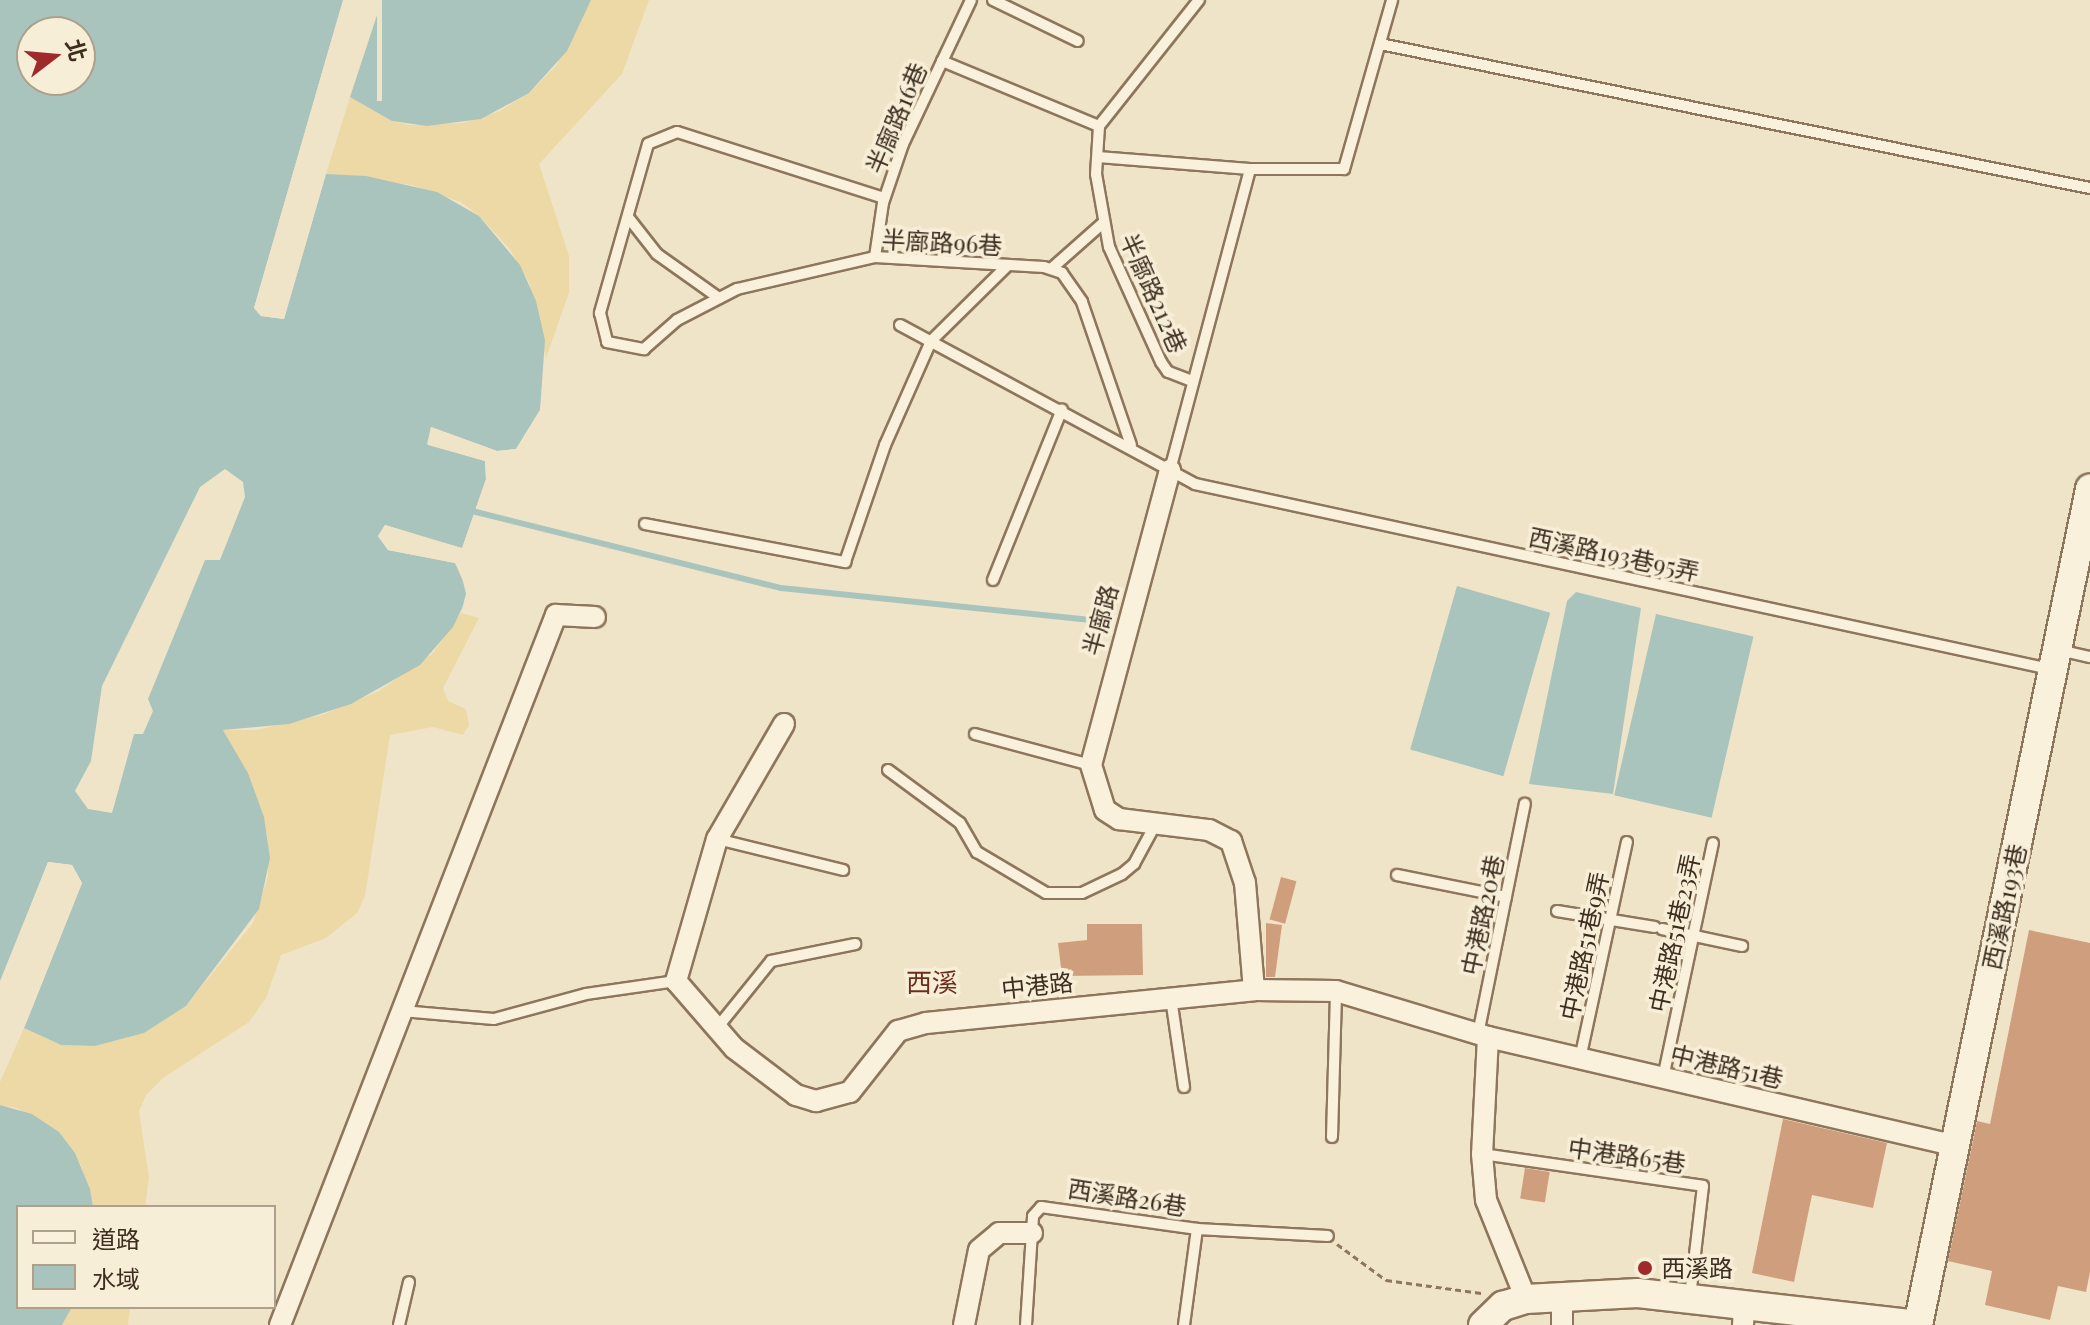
<!DOCTYPE html>
<meta charset="utf-8">
<style>
body{margin:0}
#map{position:relative;width:2090px;height:1325px;overflow:hidden;background:#f0e4c8;font-family:"Playfair Display","Noto Sans TC",serif}
div>[style]{position:absolute}
.sand>*{inset:0;background:#ecd9a5}
.water>*{inset:0;background:#a9c4bc;transform-origin:0 0}
.pier>*{inset:0;background:#f0e4c8;transform-origin:0 0}
.stream>*{height:6px;margin:-3px;padding:0 3px;transform-origin:3px;border-radius:3px;background:#a9c4bc}
.building>*{inset:0;background:#cf9f7d;transform-origin:0 0}
.path>*{height:3px;margin-top:-1.5px;transform-origin:0;background:repeating-linear-gradient(90deg,#8d765c 0 6px,transparent 0 10px)}
.roads{filter:drop-shadow(2px 0 #8d765c) drop-shadow(-2px 0 #8d765c) drop-shadow(0 2px #8d765c) drop-shadow(0 -2px #8d765c)}
.lane>*{height:10px;margin:-5px;padding:0 5px;transform-origin:5px;border-radius:5px;background:#faf1dc}
.street>*{height:20px;margin:-10px;padding:0 10px;transform-origin:10px;border-radius:10px;background:#faf1dc}
.secondary>*{height:28px;margin:-14px;padding:0 14px;transform-origin:14px;border-radius:14px;background:#faf1dc}
.dots>*{width:22px;height:22px;translate:-50% -50%;box-sizing:border-box;border:4px solid #f7eed8;border-radius:50%}
span{translate:-50% -50%;white-space:nowrap;text-align:center;line-height:1.15;-webkit-text-stroke:7px #f7eed8;paint-order:stroke}
.street-label{font-size:24px;color:#3d2e20}
.poi-label{font-size:24px;color:#3d2e20}
.left{translate:0 -50%;text-align:left}
.neighbourhood-label{font-size:26px;color:#6b2e1e}
.legend{position:absolute;left:16px;top:1205px;width:260px;height:104px;box-sizing:border-box;background:#f7eed8;border:2px solid #ada18e;margin:0;padding:10px 14px;list-style:none;font-size:24px;color:#3d2e20}
.legend li{display:flex;align-items:center;gap:16px;height:40px}
.legend b{width:40px;border:2px solid #ada18e}
.north{position:absolute;left:16px;top:16px;width:80px;height:80px;box-sizing:border-box;background:#f7eed8;border:2px solid #ada18e;border-radius:50%;rotate:74deg;font-size:22px;font-weight:700;line-height:32px;text-align:center;color:#3d2e20}
.north::after{content:'';display:block;margin:auto;width:28px;height:36px;background:#9e2a2b;clip-path:polygon(50% 0,100% 100%,50% 72%,0 100%)}
</style>
<div id="map">
<div class="sand">
<i style="clip-path:polygon(591px 0,649px 0,622px 74px,539px 164px,569px 256px,569px 293px,546px 358px,529px 282px,509px 248px,479px 216px,461px 202px,412px 185px,326px 174px,350px 97px,392px 121px,409px 125px,463px 123px,498px 112px,529px 93px,556px 66px)"></i>
<i style="clip-path:polygon(461px 613px,479px 618px,443px 688px,448px 701px,466px 709px,469px 725px,463px 735px,433px 727px,390px 735px,365px 896px,357px 913px,326px 938px,281px 955px,266px 998px,249px 1022px,163px 1078px,146px 1095px,139px 1111px,149px 1178px,145px 1207px,93px 1207px,81px 1165px,59px 1132px,17px 1108px,0 1105px,0 1082px,24px 1028px,61px 1045px,95px 1046px,144px 1033px,186px 1006px,253px 923px,268px 877px,268px 839px,248px 773px,223px 730px,256px 730px,322px 715px,379px 691px,433px 653px)"></i>
<i style="clip-path:polygon(72px 1307px,130px 1307px,128px 1325px,62px 1325px)"></i>
</div>
<div class="water">
<i style="clip-path:polygon(evenodd,0 0,343px 0,254px 308px,261px 316px,284px 319px,326px 174px,366px 176px,437px 192px,479px 216px,520px 265px,536px 301px,545px 340px,540px 410px,516px 449px,497px 451px,431px 427px,428px 445px,485px 461px,486px 479px,462px 549px,385px 525px,378px 536px,388px 550px,455px 563px,460px 569px,467px 598px,453px 627px,420px 665px,351px 704px,289px 724px,223px 730px,248px 773px,264px 817px,270px 858px,259px 909px,186px 1006px,144px 1033px,95px 1046px,61px 1045px,24px 1028px,82px 883px,72px 865px,48px 862px,0 981px,0 0,32px 32px,80px 32px,80px 80px,32px 80px,32px 32px,0 0,225px 469px,243px 482px,245px 497px,220px 560px,205px 560px,148px 699px,153px 711px,143px 734px,134px 734px,112px 813px,88px 809px,75px 791px,91px 761px,102px 686px,200px 487px,225px 469px)"></i>
<i style="clip-path:polygon(382px 0,591px 0,567px 51px,529px 93px,481px 119px,427px 126px,392px 121px,350px 97px)"></i>
<i style="left:1457px;top:586px;width:97px;height:170px;rotate:16deg"></i>
<i style="clip-path:polygon(1576px 592px,1641px 608px,1613px 794px,1529px 784px,1567px 601px)"></i>
<i style="left:1656px;top:614px;width:100px;height:186px;rotate:13deg"></i>
<i style="clip-path:polygon(0 1105px,32px 1114px,59px 1132px,75px 1153px,90px 1189px,93px 1207px,18px 1207px,18px 1307px,72px 1307px,62px 1325px,0 1325px)"></i>
</div>
<div class="pier">
<i style="clip-path:polygon(343px 0,258px 307px,263px 312px,281px 315px,327px 170px,284px 319px,261px 316px,254px 308px)"></i>
<i style="left:377px;top:0;width:5px;height:101px"></i>
<i style="clip-path:polygon(550px 348px,544px 412px,518px 453px,496px 455px,434px 432px,432px 442px,489px 460px,490px 480px,465px 551px,386px 530px,383px 536px,390px 547px,458px 560px,471px 590px,461px 613px,467px 590px,455px 563px,388px 550px,378px 536px,385px 525px,462px 548px,486px 479px,485px 461px,427px 444px,431px 427px,497px 451px,516px 449px,540px 410px)"></i>
<i style="clip-path:polygon(48px 862px,72px 865px,82px 883px,23px 1031px,77px 883px,70px 868px,51px 866px,0 985px)"></i>
</div>
<div class="stream">
<i style="left:472px;top:511px;width:318px;rotate:14deg"></i>
<i style="left:781px;top:588px;width:321px;rotate:5.9deg"></i>
</div>
<div class="building">
<i style="left:1281px;top:877px;width:16px;height:44px;rotate:15deg"></i>
<i style="clip-path:polygon(1266px 923px,1282px 925px,1275px 977px,1266px 977px)"></i>
<i style="clip-path:polygon(1087px 924px,1142px 924px,1143px 975px,1062px 976px,1058px 943px,1087px 940px)"></i>
<i style="clip-path:polygon(2029px 930px,2090px 943px,2090px 1272px,2086px 1292px,2058px 1286px,2050px 1320px,1985px 1305px,1992px 1271px,1948px 1261px,1977px 1121px,1990px 1124px)"></i>
<i style="clip-path:polygon(1783px 1119px,1887px 1143px,1873px 1208px,1812px 1195px,1794px 1282px,1752px 1273px)"></i>
<i style="left:1525px;top:1168px;width:25px;height:31px;rotate:9deg"></i>
</div>
<div class="path">
<i style="left:1337px;top:1244px;width:61px;rotate:36.3deg"></i>
<i style="left:1386px;top:1280px;width:96px;rotate:7.8deg"></i>
</div>
<div class="roads">
<div class="lane">
<i style="left:993px;top:0;width:94px;rotate:25.8deg"></i>
<i style="left:1380px;top:44px;width:724px;rotate:11.47deg"></i>
<i style="left:942px;top:61px;width:170px;rotate:22.5deg"></i>
<i style="left:1098px;top:157px;width:152px;rotate:4.5deg"></i>
<i style="left:1250px;top:169px;width:94px"></i>
<i style="left:1344px;top:169px;width:176px;rotate:-74.1deg"></i>
<i style="left:884px;top:198px;width:217px;rotate:-162.3deg"></i>
<i style="left:677px;top:132px;width:31px;rotate:158deg"></i>
<i style="left:648px;top:144px;width:176px;rotate:105.9deg"></i>
<i style="left:600px;top:313px;width:30px;rotate:76deg"></i>
<i style="left:607px;top:342px;width:38px;rotate:11deg"></i>
<i style="left:644px;top:349px;width:44px;rotate:-41.3deg"></i>
<i style="left:677px;top:320px;width:68px;rotate:-27.3deg"></i>
<i style="left:737px;top:289px;width:142px;rotate:-13.1deg"></i>
<i style="left:875px;top:257px;width:169px;rotate:3.4deg"></i>
<i style="left:1044px;top:267px;width:19px;rotate:18deg"></i>
<i style="left:1062px;top:273px;width:35px;rotate:55deg"></i>
<i style="left:1082px;top:302px;width:151px;rotate:71.1deg"></i>
<i style="left:628px;top:217px;width:47px;rotate:51.9deg"></i>
<i style="left:657px;top:254px;width:76px;rotate:35.4deg"></i>
<i style="left:875px;top:257px;width:55px;rotate:-81.6deg"></i>
<i style="left:883px;top:203px;width:62px;rotate:-71.3deg"></i>
<i style="left:903px;top:144px;width:159px;rotate:-64.7deg"></i>
<i style="left:1051px;top:269px;width:69px;rotate:-41.5deg"></i>
<i style="left:900px;top:325px;width:335px;rotate:28.3deg"></i>
<i style="left:1195px;top:484px;width:875px;rotate:12.21deg"></i>
<i style="left:1192px;top:381px;width:26px;rotate:-159deg"></i>
<i style="left:1168px;top:372px;width:12px;rotate:-125deg"></i>
<i style="left:1161px;top:362px;width:126px;rotate:-114.3deg"></i>
<i style="left:1109px;top:247px;width:74px;rotate:-100.1deg"></i>
<i style="left:1096px;top:174px;width:48px;rotate:-86.4deg"></i>
<i style="left:1099px;top:126px;width:161px;rotate:-51.6deg"></i>
<i style="left:1170px;top:470px;width:311px;rotate:-75.1deg"></i>
<i style="left:645px;top:524px;width:204px;rotate:10.8deg"></i>
<i style="left:845px;top:562px;width:124px;rotate:-71.1deg"></i>
<i style="left:885px;top:445px;width:114px;rotate:-66.1deg"></i>
<i style="left:931px;top:341px;width:108px;rotate:-44.6deg"></i>
<i style="left:993px;top:580px;width:184px;rotate:-68deg"></i>
<i style="left:2059px;top:650px;width:32px;rotate:13deg"></i>
<i style="left:975px;top:734px;width:120px;rotate:15deg"></i>
<i style="left:888px;top:770px;width:89px;rotate:36.4deg"></i>
<i style="left:960px;top:823px;width:34px;rotate:60deg"></i>
<i style="left:977px;top:852px;width:80px;rotate:30.7deg"></i>
<i style="left:1046px;top:893px;width:36px"></i>
<i style="left:1082px;top:893px;width:44px;rotate:-25.4deg"></i>
<i style="left:1122px;top:874px;width:16px;rotate:-40deg"></i>
<i style="left:1134px;top:864px;width:44px;rotate:-61.7deg"></i>
<i style="left:717px;top:839px;width:130px;rotate:13.8deg"></i>
<i style="left:1397px;top:875px;width:111px;rotate:11.4deg"></i>
<i style="left:1557px;top:911px;width:99px;rotate:9.3deg"></i>
<i style="left:1662px;top:929px;width:82px;rotate:12deg"></i>
<i style="left:1171px;top:998px;width:90px;rotate:81.7deg"></i>
<i style="left:402px;top:1011px;width:92px;rotate:5deg"></i>
<i style="left:494px;top:1019px;width:95px;rotate:-15.2deg"></i>
<i style="left:586px;top:994px;width:91px;rotate:-8.2deg"></i>
<i style="left:717px;top:1028px;width:86px;rotate:-51.1deg"></i>
<i style="left:771px;top:961px;width:86px;rotate:-11.4deg"></i>
<i style="left:1478px;top:1034px;width:235px;rotate:-78.5deg"></i>
<i style="left:1580px;top:1059px;width:222px;rotate:-77.8deg"></i>
<i style="left:1663px;top:1078px;width:240px;rotate:-78deg"></i>
<i style="left:1332px;top:1137px;width:146px;rotate:-88.4deg"></i>
<i style="left:1482px;top:1154px;width:223px;rotate:8.2deg"></i>
<i style="left:1703px;top:1186px;width:112px;rotate:96.7deg"></i>
<i style="left:399px;top:1325px;width:44px;rotate:-76.9deg"></i>
<i style="left:1026px;top:1325px;width:109px;rotate:-86.3deg"></i>
<i style="left:1033px;top:1216px;width:12px;rotate:-48deg"></i>
<i style="left:1041px;top:1207px;width:158px;rotate:8deg"></i>
<i style="left:1197px;top:1229px;width:131px;rotate:3.1deg"></i>
<i style="left:1184px;top:1325px;width:97px;rotate:-82.3deg"></i>
</div>
<div class="street">
<i style="left:1170px;top:470px;width:305px;rotate:105deg"></i>
<i style="left:1091px;top:765px;width:47px;rotate:72.7deg"></i>
<i style="left:1105px;top:810px;width:17px;rotate:33deg"></i>
<i style="left:1119px;top:819px;width:91px;rotate:7deg"></i>
<i style="left:1209px;top:830px;width:25px;rotate:27deg"></i>
<i style="left:1231px;top:841px;width:44px;rotate:71.6deg"></i>
<i style="left:1245px;top:883px;width:107px;rotate:85.2deg"></i>
<i style="left:784px;top:724px;width:133px;rotate:120.2deg"></i>
<i style="left:717px;top:839px;width:148px;rotate:106.1deg"></i>
<i style="left:676px;top:981px;width:89px;rotate:49.1deg"></i>
<i style="left:734px;top:1048px;width:78px;rotate:37.2deg"></i>
<i style="left:796px;top:1095px;width:21px;rotate:17deg"></i>
<i style="left:816px;top:1101px;width:35px;rotate:-15deg"></i>
<i style="left:850px;top:1092px;width:78px;rotate:-51.8deg"></i>
<i style="left:898px;top:1031px;width:29px;rotate:-16deg"></i>
<i style="left:926px;top:1023px;width:330px;rotate:-5.7deg"></i>
<i style="left:1254px;top:990px;width:82px;rotate:0.7deg"></i>
<i style="left:1336px;top:991px;width:159px;rotate:16.8deg"></i>
<i style="left:1488px;top:1037px;width:480px;rotate:13.1deg"></i>
<i style="left:1488px;top:1037px;width:117px;rotate:92.9deg"></i>
<i style="left:1482px;top:1154px;width:46px;rotate:85deg"></i>
<i style="left:1486px;top:1200px;width:107px;rotate:68deg"></i>
<i style="left:1562px;top:1298px;width:27px;rotate:90deg"></i>
<i style="left:280px;top:1325px;width:762px;rotate:-68.76deg"></i>
<i style="left:556px;top:615px;width:39px;rotate:3deg"></i>
<i style="left:964px;top:1325px;width:76px;rotate:-78.7deg"></i>
<i style="left:979px;top:1250px;width:26px;rotate:-40deg"></i>
<i style="left:999px;top:1233px;width:33px"></i>
<i style="left:1743px;top:1325px;width:20px;rotate:-87deg"></i>
</div>
<div class="secondary">
<i style="left:1483px;top:1325px;width:28px;rotate:-44deg"></i>
<i style="left:1503px;top:1306px;width:24px;rotate:-17deg"></i>
<i style="left:1526px;top:1299px;width:112px;rotate:-3.1deg"></i>
<i style="left:1638px;top:1293px;width:282px;rotate:6.5deg"></i>
<i style="left:1918px;top:1325px;width:854px;rotate:-78.37deg"></i>
</div>
</div>
<div class="dots">
<i style="left:1645px;top:1268px;background:#9e2a2b"></i>
</div>
<div class="street-label">
<span style="left:896px;top:118px;rotate:-67deg">半廍路16巷</span>
<span style="left:942px;top:242px;rotate:3deg">半廍路96巷</span>
<span style="left:1154px;top:293px;rotate:66deg">半廍路212巷</span>
<span style="left:1614px;top:554px;rotate:12deg">西溪路193巷95弄</span>
<span style="left:1100px;top:620px;rotate:-75deg">半廍路</span>
<span style="left:2004px;top:907px;rotate:-78deg">西溪路193巷</span>
<span style="left:1482px;top:915px;rotate:-78deg">中港路20巷</span>
<span style="left:1674px;top:933px;rotate:-78deg">中港路51巷23弄</span>
<span style="left:1584px;top:946px;rotate:-78deg">中港路51巷9弄</span>
<span style="left:1037px;top:985px;rotate:-6deg">中港路</span>
<span style="left:1727px;top:1066px;rotate:13deg">中港路51巷</span>
<span style="left:1627px;top:1155px;rotate:8deg">中港路65巷</span>
<span style="left:1127px;top:1197px;rotate:9deg">西溪路26巷</span>
</div>
<div class="poi-label">
<span class="left" style="left:1661px;top:1268px">西溪路</span>
</div>
<div class="neighbourhood-label">
<span style="left:932px;top:982px">西溪</span>
</div>
<ul class="legend">
<li><b style="height:10px;background:#faf1dc"></b>道路</li>
<li><b style="height:22px;background:#a9c4bc"></b>水域</li>
</ul>
<div class="north">北</div>
</div>
